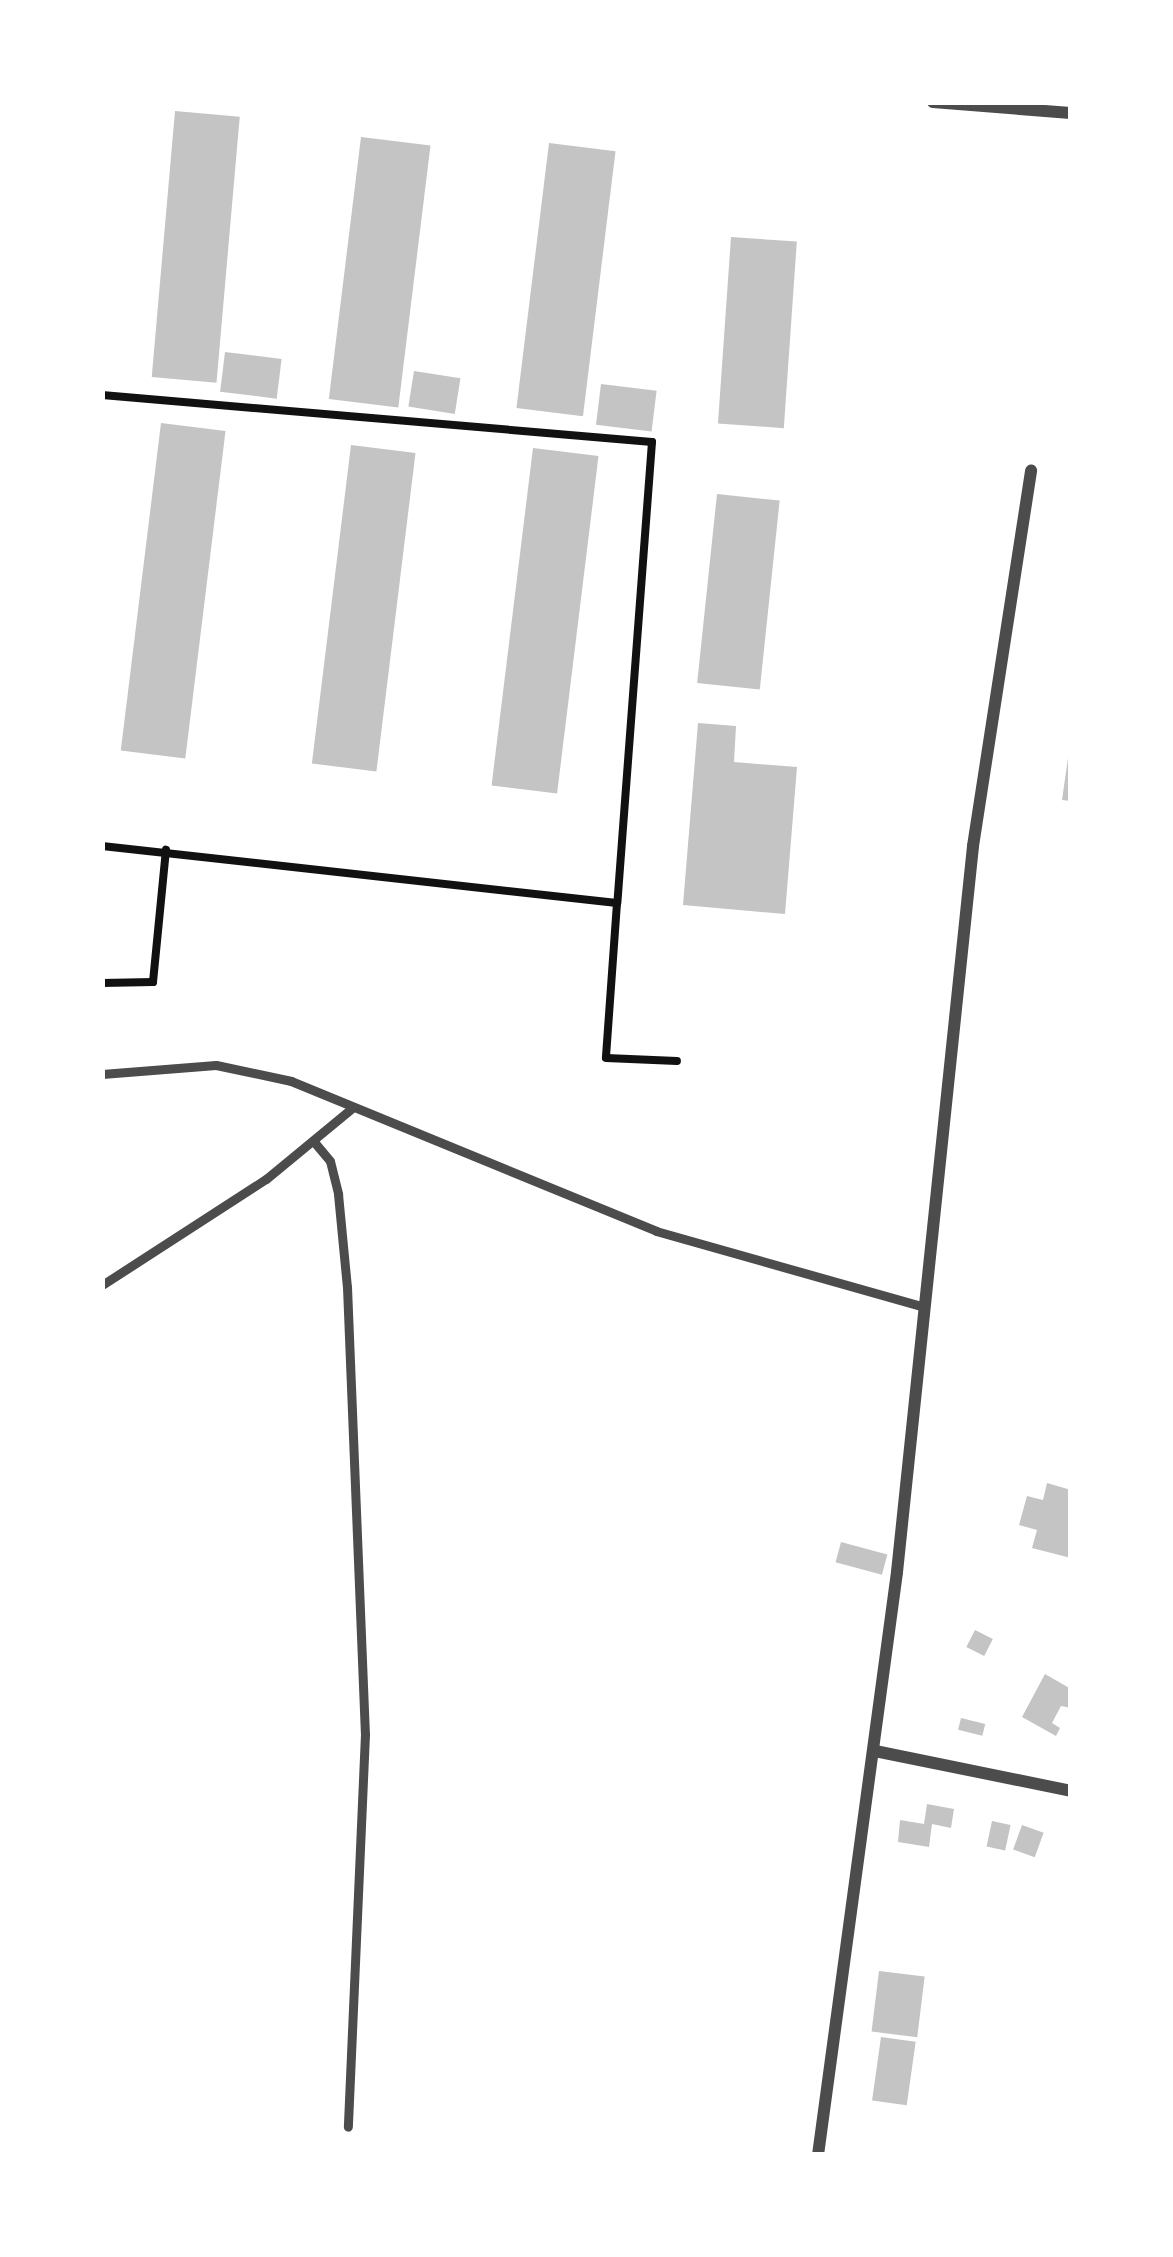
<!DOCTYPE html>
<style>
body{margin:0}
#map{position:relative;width:1173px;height:2257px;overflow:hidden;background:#fff;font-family:"Titillium Web",sans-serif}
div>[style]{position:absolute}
.building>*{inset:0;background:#c4c4c4;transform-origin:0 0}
.path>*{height:8px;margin:-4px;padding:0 4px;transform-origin:4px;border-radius:4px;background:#111}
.service>*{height:9px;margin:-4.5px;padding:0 4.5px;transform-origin:4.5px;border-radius:4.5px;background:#4c4c4c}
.minor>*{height:12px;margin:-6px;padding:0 6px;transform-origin:6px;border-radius:6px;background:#4c4c4c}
span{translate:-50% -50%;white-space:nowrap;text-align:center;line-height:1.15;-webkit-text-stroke:10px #fff;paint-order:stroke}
.frame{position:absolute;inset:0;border:105px solid #fff;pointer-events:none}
</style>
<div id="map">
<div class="building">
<i style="left:175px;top:111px;width:65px;height:267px;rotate:5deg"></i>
<i style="left:361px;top:137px;width:70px;height:264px;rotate:7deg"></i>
<i style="left:549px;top:143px;width:67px;height:267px;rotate:7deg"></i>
<i style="left:731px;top:237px;width:66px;height:187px;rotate:4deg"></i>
<i style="left:225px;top:352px;width:57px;height:40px;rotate:7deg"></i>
<i style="left:414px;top:371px;width:47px;height:36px;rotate:9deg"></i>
<i style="left:601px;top:384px;width:56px;height:41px;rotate:7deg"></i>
<i style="left:161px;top:423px;width:65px;height:330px;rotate:7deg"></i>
<i style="left:351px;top:445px;width:65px;height:321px;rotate:7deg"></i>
<i style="left:533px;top:448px;width:66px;height:340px;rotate:7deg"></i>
<i style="left:717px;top:494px;width:63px;height:190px;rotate:6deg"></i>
<i style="clip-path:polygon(698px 723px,736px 726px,734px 762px,797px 767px,785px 914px,683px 905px)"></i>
<i style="clip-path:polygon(1068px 758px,1071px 759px,1071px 801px,1062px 800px)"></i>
<i style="clip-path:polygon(1047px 1483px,1071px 1490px,1071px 1558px,1032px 1548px,1037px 1530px,1019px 1525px,1027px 1496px,1043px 1500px)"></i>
<i style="left:841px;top:1542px;width:48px;height:21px;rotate:15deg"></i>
<i style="left:975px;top:1630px;width:20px;height:19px;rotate:27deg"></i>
<i style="clip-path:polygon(1045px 1674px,1071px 1689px,1071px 1708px,1061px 1706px,1052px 1723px,1060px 1728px,1056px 1736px,1022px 1717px)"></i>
<i style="left:961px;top:1718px;width:25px;height:12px;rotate:14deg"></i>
<i style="clip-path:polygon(927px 1804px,954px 1809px,951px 1828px,932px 1824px,929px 1847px,898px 1842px,900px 1820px,924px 1824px)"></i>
<i style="left:992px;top:1821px;width:19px;height:26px;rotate:12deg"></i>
<i style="left:1022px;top:1825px;width:23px;height:26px;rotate:20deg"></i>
<i style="left:879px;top:1971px;width:46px;height:61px;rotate:7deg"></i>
<i style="left:881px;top:2037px;width:35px;height:64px;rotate:8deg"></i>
</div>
<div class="path">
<i style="left:102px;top:395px;width:552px;rotate:4.88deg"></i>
<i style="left:652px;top:442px;width:462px;rotate:94.3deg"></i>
<i style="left:102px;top:846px;width:518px;rotate:6.32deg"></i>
<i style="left:617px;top:903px;width:155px;rotate:94.1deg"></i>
<i style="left:606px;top:1058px;width:71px;rotate:2.4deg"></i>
<i style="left:102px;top:983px;width:51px;rotate:-1.1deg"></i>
<i style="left:153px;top:982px;width:133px;rotate:-84.4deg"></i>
</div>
<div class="service">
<i style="left:102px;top:1074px;width:114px;rotate:-4.5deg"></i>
<i style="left:216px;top:1065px;width:77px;rotate:12deg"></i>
<i style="left:291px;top:1081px;width:395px;rotate:22.3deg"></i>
<i style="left:656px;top:1231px;width:275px;rotate:15.8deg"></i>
<i style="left:315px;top:1143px;width:23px;rotate:50deg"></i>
<i style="left:330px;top:1161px;width:34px;rotate:76deg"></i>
<i style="left:338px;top:1194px;width:93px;rotate:84.5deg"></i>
<i style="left:347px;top:1287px;width:447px;rotate:87.7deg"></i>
<i style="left:365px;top:1734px;width:393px;rotate:92.5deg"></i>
<i style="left:102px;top:1285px;width:195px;rotate:-32.9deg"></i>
<i style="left:266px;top:1179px;width:110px;rotate:-39.5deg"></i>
</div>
<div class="minor">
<i style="left:933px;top:102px;width:138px;rotate:4.6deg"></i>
<i style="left:875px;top:1751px;width:200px;rotate:11.5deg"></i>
<i style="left:818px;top:2155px;width:588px;rotate:-82.28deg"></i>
<i style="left:897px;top:1572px;width:730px;rotate:-84.02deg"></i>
<i style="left:973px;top:846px;width:380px;rotate:-81.2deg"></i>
</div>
<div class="frame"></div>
</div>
